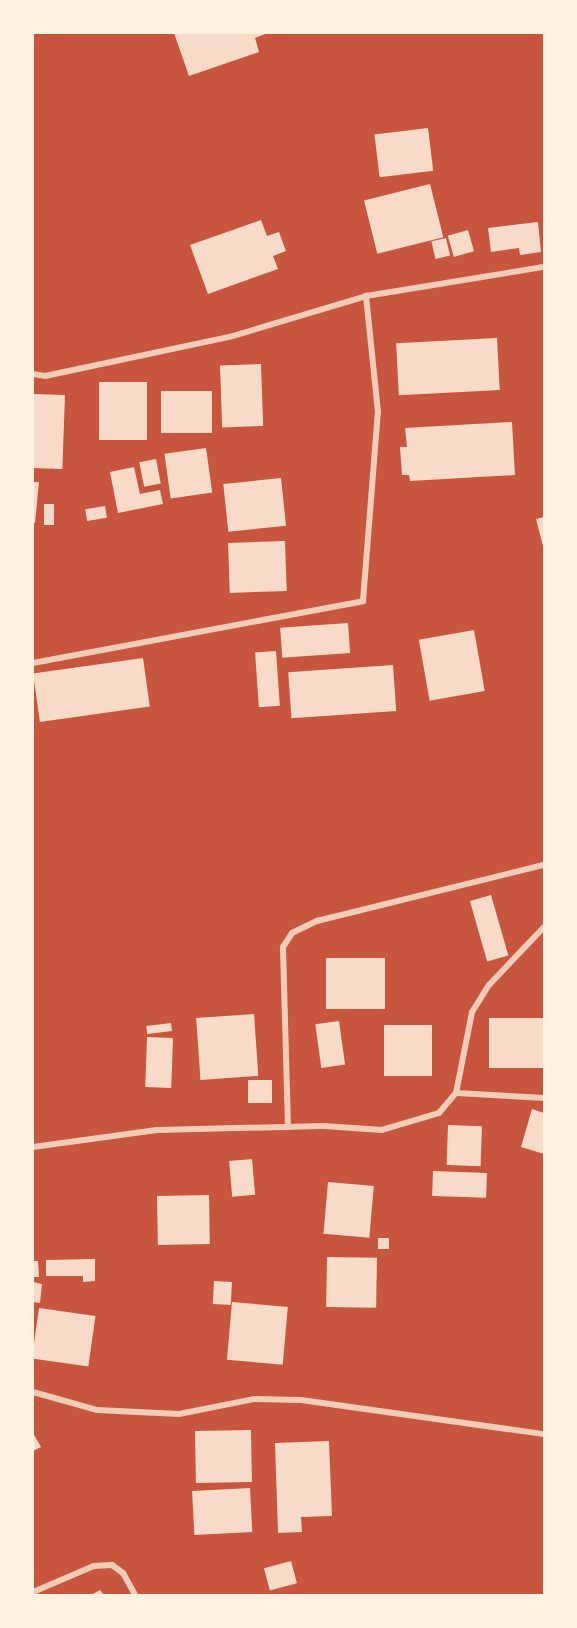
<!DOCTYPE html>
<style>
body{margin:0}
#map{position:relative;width:577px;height:1628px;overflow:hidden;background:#c8553d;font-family:"Titillium Web",sans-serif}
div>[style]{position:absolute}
.building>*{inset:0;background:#f7dbc8;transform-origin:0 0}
.minor>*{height:6px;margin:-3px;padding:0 3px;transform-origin:3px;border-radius:3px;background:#f1ccb7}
span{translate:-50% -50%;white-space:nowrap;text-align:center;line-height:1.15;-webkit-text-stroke:6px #fff3e0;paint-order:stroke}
.frame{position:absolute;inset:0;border:34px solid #fff3e0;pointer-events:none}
</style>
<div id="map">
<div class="building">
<i style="clip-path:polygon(174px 33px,268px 33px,255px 38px,259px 52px,189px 76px)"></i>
<i style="left:428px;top:128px;width:43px;height:54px;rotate:83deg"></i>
<i style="left:430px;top:184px;width:55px;height:68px;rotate:76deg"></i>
<i style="clip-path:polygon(261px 220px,267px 236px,279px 232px,286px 251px,273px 256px,278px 269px,208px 294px,190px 245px)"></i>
<i style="clip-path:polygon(538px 222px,541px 252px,520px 255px,519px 248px,491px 252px,488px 228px)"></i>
<i style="left:468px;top:230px;width:22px;height:21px;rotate:74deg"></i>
<i style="left:446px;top:238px;width:18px;height:15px;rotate:77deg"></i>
<i style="left:497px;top:338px;width:52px;height:101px;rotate:87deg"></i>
<i style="left:261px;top:364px;width:62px;height:41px;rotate:88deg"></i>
<i style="left:99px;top:382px;width:48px;height:58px"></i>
<i style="left:161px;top:391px;width:51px;height:42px"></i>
<i style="left:33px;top:394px;width:32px;height:74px;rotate:2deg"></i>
<i style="clip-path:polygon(512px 422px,515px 475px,410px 481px,409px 475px,402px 475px,400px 447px,407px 447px,405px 428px)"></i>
<i style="left:206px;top:448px;width:45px;height:42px;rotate:82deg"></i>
<i style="left:156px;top:459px;width:25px;height:17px;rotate:79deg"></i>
<i style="clip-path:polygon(134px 467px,140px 494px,160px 490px,163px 504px,118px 513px,110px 472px)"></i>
<i style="left:281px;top:478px;width:48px;height:58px;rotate:84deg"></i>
<i style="clip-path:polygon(33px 482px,39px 482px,35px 523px,33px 523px)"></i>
<i style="left:44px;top:504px;width:10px;height:21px"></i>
<i style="left:105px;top:506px;width:12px;height:20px;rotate:81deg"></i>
<i style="clip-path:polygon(544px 517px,544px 546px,543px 546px,536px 519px)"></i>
<i style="left:285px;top:541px;width:50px;height:57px;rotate:88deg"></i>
<i style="left:348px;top:623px;width:30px;height:68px;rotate:86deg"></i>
<i style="left:474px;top:630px;width:62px;height:56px;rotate:80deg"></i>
<i style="left:276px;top:651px;width:55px;height:21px;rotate:86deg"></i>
<i style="left:143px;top:658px;width:49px;height:111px;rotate:82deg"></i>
<i style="left:393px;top:665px;width:46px;height:105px;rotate:86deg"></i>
<i style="left:491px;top:895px;width:63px;height:22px;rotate:74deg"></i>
<i style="left:326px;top:958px;width:59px;height:51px"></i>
<i style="left:254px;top:1014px;width:62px;height:58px;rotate:86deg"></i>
<i style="left:544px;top:1018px;width:50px;height:55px;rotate:90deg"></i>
<i style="left:339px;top:1021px;width:44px;height:24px;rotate:82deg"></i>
<i style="left:171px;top:1023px;width:8px;height:25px;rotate:83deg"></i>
<i style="left:384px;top:1025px;width:48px;height:51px"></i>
<i style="left:147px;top:1037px;width:26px;height:50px;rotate:2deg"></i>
<i style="left:248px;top:1080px;width:24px;height:23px"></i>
<i style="clip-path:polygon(532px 1109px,544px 1113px,544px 1154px,521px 1147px)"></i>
<i style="left:448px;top:1125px;width:34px;height:40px;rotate:2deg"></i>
<i style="left:252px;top:1159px;width:36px;height:23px;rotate:85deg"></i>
<i style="left:433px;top:1171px;width:54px;height:25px;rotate:2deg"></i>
<i style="left:328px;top:1182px;width:46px;height:52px;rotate:5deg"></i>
<i style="left:209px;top:1195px;width:49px;height:52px;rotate:89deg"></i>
<i style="left:378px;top:1238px;width:11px;height:11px"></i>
<i style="left:327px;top:1257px;width:50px;height:50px;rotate:1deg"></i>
<i style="clip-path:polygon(95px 1259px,95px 1281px,83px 1282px,83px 1276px,46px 1276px,46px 1260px)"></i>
<i style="clip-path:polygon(33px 1261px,38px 1261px,39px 1277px,33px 1277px)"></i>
<i style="left:214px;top:1281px;width:18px;height:23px;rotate:3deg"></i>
<i style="clip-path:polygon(33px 1282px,42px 1284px,40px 1303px,33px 1302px)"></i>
<i style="left:232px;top:1302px;width:56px;height:58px;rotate:5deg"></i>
<i style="left:39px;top:1308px;width:57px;height:51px;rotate:8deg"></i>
<i style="left:251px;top:1430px;width:52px;height:56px;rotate:89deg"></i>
<i style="clip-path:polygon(33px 1433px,41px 1447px,33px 1451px)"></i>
<i style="clip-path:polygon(329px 1441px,332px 1516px,301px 1517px,302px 1532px,278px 1533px,275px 1443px)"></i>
<i style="left:250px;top:1488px;width:44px;height:58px;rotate:87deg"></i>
<i style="left:291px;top:1561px;width:23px;height:28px;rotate:75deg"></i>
<i style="clip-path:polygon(100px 1590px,104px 1595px,91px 1595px)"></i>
</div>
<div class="minor">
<i style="left:33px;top:374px;width:12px;rotate:9deg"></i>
<i style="left:45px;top:376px;width:192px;rotate:-12deg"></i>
<i style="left:233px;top:336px;width:139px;rotate:-16.7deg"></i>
<i style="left:366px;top:296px;width:180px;rotate:-9.3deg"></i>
<i style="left:33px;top:663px;width:336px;rotate:-10.6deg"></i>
<i style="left:363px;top:601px;width:190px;rotate:-85.5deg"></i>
<i style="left:378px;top:412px;width:117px;rotate:-95.9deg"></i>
<i style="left:456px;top:1093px;width:88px;rotate:3.3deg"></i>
<i style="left:288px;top:1127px;width:180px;rotate:-91.6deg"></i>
<i style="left:283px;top:947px;width:17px;rotate:-57deg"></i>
<i style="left:292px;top:933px;width:28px;rotate:-26deg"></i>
<i style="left:317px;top:921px;width:234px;rotate:-13.9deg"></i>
<i style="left:33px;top:1147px;width:125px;rotate:-7.8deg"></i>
<i style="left:157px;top:1130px;width:167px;rotate:-1.4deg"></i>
<i style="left:324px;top:1126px;width:58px;rotate:3.9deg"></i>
<i style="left:382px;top:1130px;width:59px;rotate:-16.6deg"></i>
<i style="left:439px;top:1113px;width:26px;rotate:-50deg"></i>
<i style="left:456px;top:1093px;width:83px;rotate:-78.8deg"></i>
<i style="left:472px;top:1012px;width:32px;rotate:-58deg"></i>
<i style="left:489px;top:985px;width:80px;rotate:-46.5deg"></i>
<i style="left:33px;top:1392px;width:66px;rotate:15.7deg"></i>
<i style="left:97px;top:1410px;width:82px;rotate:2.8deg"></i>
<i style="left:179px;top:1414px;width:76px;rotate:-11.3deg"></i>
<i style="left:254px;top:1399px;width:47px;rotate:1.2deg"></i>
<i style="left:301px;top:1400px;width:245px;rotate:8deg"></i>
<i style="left:33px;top:1592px;width:66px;rotate:-23.1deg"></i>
<i style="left:94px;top:1566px;width:18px;rotate:-3deg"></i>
<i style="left:112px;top:1565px;width:14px;rotate:36deg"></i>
<i style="left:123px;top:1573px;width:25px;rotate:61deg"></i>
</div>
<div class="frame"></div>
</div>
